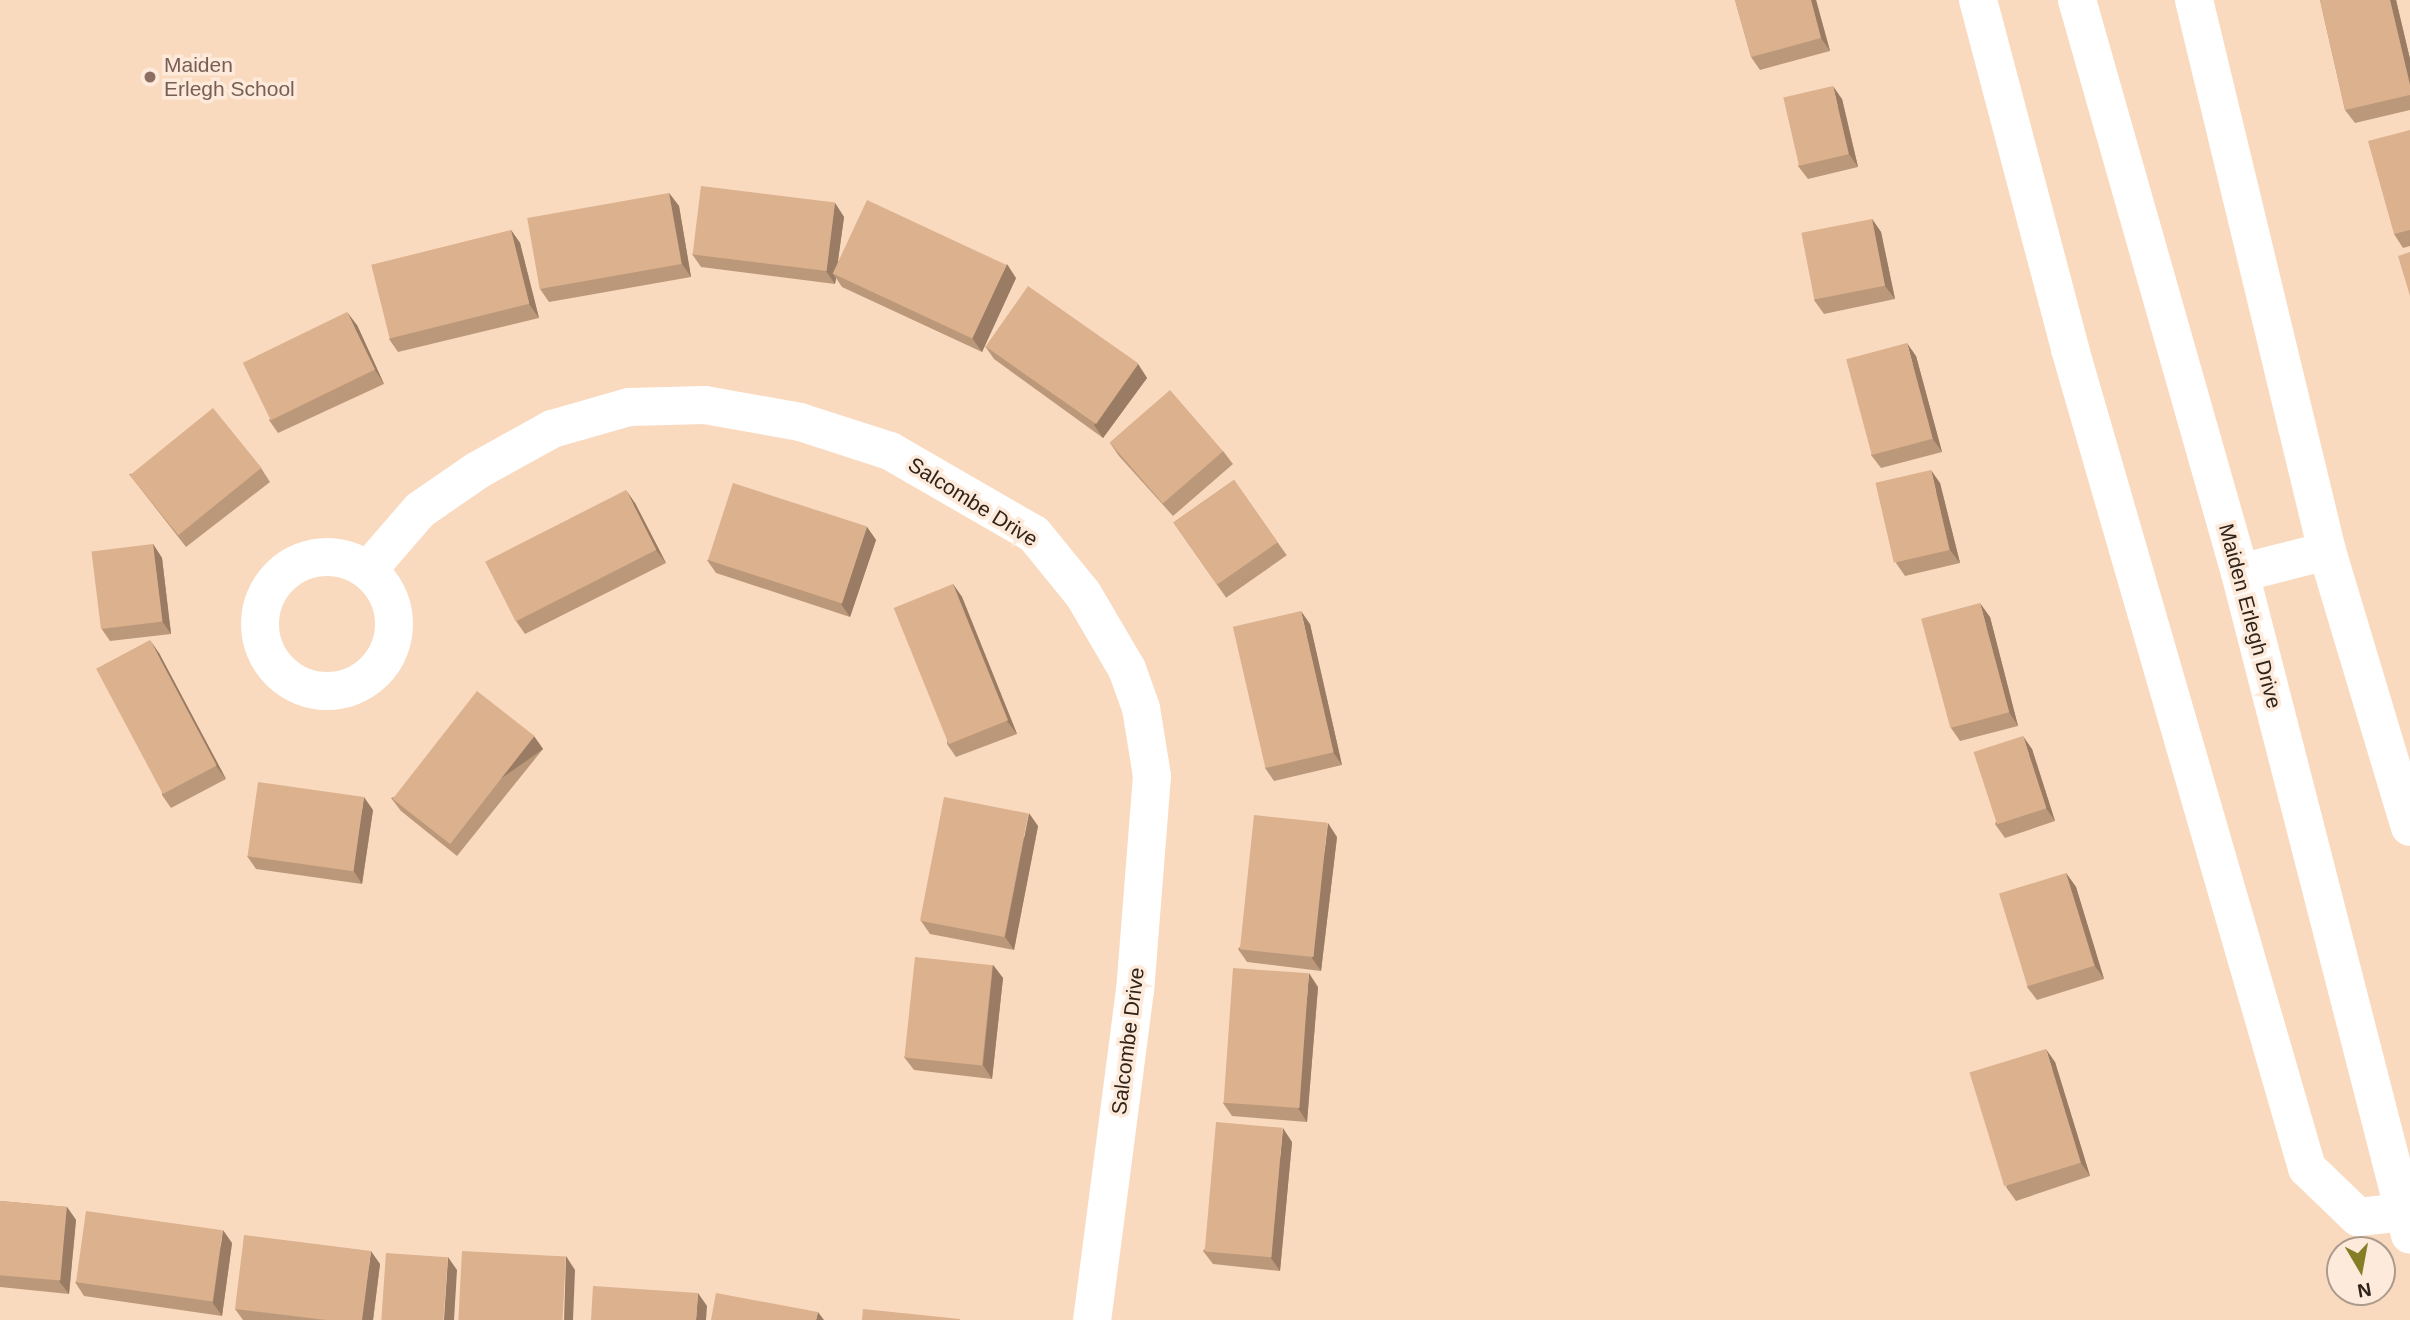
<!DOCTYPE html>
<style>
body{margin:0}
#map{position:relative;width:2410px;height:1320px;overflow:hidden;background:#fadabf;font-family:Helvetica,sans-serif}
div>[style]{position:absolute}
.minor>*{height:38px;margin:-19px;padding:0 19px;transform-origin:19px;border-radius:19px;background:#fff}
.minor>.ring{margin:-19px;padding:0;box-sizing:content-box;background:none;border:38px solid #fff;border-radius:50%}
.wall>*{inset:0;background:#bc987a;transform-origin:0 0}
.shaded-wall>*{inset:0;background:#997c63;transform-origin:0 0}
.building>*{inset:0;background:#dbb18e;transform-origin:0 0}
.dots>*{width:19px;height:19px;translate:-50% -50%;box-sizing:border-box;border:4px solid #fdeada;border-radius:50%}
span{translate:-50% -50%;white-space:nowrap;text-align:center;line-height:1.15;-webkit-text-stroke:7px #fdeada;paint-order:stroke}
.education-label{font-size:21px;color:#785e54}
.left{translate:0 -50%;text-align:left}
.street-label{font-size:21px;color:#30241a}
.north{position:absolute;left:2326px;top:1236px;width:70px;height:70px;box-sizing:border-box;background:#fdeada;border:2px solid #ab9b8d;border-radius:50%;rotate:170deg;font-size:19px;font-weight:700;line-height:28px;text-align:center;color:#30241a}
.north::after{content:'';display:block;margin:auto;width:24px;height:32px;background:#847f26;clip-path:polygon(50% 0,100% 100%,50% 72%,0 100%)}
</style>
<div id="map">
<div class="minor">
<i style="left:1978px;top:0;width:361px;rotate:75.2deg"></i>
<i style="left:2070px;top:349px;width:853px;rotate:73.86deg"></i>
<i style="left:2307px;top:1168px;width:71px;rotate:43.9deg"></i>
<i style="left:2358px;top:1217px;width:46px;rotate:-6.2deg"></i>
<i style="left:2077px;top:0;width:596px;rotate:74.12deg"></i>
<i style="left:2240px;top:573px;width:683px;rotate:75.6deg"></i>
<i style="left:2194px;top:0;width:567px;rotate:76.43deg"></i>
<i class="ring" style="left:260px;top:557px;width:96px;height:96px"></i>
<i style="left:368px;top:570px;width:79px;rotate:-49.1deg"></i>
<i style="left:420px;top:510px;width:70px;rotate:-34.6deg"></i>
<i style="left:478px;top:470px;width:85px;rotate:-29deg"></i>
<i style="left:552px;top:429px;width:80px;rotate:-15.9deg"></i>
<i style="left:629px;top:407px;width:76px;rotate:-1.5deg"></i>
<i style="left:705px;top:405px;width:97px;rotate:10.1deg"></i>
<i style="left:800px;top:422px;width:95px;rotate:17.9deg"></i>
<i style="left:890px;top:451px;width:166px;rotate:30deg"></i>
<i style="left:1034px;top:534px;width:77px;rotate:50.8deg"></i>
<i style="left:1083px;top:594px;width:87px;rotate:59.6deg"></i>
<i style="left:1127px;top:669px;width:41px;rotate:70.3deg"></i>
<i style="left:1141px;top:708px;width:69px;rotate:80.8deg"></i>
<i style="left:1152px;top:776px;width:215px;rotate:94.5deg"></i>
<i style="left:1135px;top:990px;width:333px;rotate:97.4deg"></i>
<i style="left:2240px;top:573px;width:90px;rotate:-14.2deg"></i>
<i style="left:2327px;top:551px;width:288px;rotate:73.3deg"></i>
</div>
<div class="wall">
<i style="clip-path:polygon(1735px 0,1816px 0,1830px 51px,1760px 70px,1751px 57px)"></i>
<i style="clip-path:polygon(2320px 0,2396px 0,2410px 59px,2410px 110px,2355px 123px,2345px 110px)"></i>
<i style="clip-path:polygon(1842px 99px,1858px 167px,1808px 179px,1798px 166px)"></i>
<i style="clip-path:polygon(2410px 130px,2410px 246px,2403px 248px,2394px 234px)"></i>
<i style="clip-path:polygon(669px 193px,679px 206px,691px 277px,549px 302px,540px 289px)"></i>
<i style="clip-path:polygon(835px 203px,844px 217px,838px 261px,1016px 278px,982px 352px,842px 287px,836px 278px,835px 284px,701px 267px,692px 254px)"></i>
<i style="clip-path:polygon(1872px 219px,1881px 232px,1895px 299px,1824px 314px,1814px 300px)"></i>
<i style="clip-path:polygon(511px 230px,520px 243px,539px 318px,398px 352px,389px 339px)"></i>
<i style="clip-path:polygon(357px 325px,384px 384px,278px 433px,269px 420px)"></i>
<i style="clip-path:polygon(985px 346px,1138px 364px,1147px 378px,1103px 438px,994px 359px)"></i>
<i style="clip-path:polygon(1916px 356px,1942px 452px,1881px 468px,1871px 455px)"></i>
<i style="clip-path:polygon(1110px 443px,1223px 451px,1233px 464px,1173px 516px,1119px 456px)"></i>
<i style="clip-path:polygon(261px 468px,270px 482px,186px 547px,129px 474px)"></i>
<i style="left:1234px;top:480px;width:92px;height:74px;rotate:55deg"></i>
<i style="clip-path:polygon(1940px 483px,1960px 563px,1905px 576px,1896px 563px)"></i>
<i style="clip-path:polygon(635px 503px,666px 563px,525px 634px,516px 621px)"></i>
<i style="clip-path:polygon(867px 527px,876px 540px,850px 617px,716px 573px,707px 560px)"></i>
<i style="clip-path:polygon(153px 544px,162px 558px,171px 634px,110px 641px,101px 628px)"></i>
<i style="clip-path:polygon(953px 584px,962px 597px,1017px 734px,956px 757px,947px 744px)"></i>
<i style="clip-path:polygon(1990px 617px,2018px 726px,1960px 741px,1951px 728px)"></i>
<i style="clip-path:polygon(1310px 624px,1342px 765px,1274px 781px,1265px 768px)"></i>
<i style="clip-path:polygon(159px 653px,226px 779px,171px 808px,162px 795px)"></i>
<i style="clip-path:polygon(543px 749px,457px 856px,401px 811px,391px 798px)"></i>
<i style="clip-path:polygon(2032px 749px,2055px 821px,2005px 838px,1995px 824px)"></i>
<i style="clip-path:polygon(373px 810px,362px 884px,256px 869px,247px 856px)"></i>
<i style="clip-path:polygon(1038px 826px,1014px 950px,930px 934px,921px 921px)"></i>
<i style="clip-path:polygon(1337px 837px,1321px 971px,1247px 962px,1238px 949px)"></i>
<i style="clip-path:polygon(2066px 873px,2076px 887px,2104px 979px,2037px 1000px,2027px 987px)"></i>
<i style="clip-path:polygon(993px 965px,1003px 978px,992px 1079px,914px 1070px,904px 1057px)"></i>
<i style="clip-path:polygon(1318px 987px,1307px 1122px,1232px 1116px,1223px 1103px)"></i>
<i style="clip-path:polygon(2055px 1062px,2090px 1176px,2016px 1201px,2006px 1187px)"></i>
<i style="clip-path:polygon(1292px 1142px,1280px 1271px,1213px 1264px,1203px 1251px)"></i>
<i style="clip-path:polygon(0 1201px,67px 1207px,76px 1220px,69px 1294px,0 1287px)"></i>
<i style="clip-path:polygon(232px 1243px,222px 1316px,84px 1296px,75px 1282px)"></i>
<i style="clip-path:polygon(380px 1264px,373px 1320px,243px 1320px,235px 1309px)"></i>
</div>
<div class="shaded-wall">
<i style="clip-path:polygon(1811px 0,1816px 0,1830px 51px,1821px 38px)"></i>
<i style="clip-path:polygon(2390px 0,2396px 0,2410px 59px,2410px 85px)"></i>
<i style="clip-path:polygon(1833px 86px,1842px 99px,1858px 167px,1849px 154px)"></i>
<i style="clip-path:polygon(669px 193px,679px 206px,691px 277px,682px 264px)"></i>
<i style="clip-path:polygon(835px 203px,844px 217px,836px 275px,832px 273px,836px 278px,835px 284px,826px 271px)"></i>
<i style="clip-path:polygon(1872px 219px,1881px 232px,1895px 299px,1885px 286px)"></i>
<i style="clip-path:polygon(511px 230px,520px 243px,539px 318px,529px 304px)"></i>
<i style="clip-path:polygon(1007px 264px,1016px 278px,982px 352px,972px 338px)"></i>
<i style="clip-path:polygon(347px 312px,357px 325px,384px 384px,375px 370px)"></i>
<i style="clip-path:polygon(1907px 343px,1916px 356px,1942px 452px,1933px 439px)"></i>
<i style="clip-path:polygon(1138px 364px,1147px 378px,1103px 438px,1094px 425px)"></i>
<i style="clip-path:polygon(1931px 470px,1940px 483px,1960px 563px,1950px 550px)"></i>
<i style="clip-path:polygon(626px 490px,635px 503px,666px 563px,656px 550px)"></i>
<i style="clip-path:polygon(867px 527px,876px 540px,850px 617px,841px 604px)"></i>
<i style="clip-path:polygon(153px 544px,162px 558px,171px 634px,162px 621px)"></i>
<i style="clip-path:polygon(953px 584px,962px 597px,1017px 734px,1007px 721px)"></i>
<i style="clip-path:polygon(1980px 603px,1990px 617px,2018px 726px,2009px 712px)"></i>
<i style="clip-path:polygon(1301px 611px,1310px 624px,1342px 765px,1333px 752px)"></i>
<i style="clip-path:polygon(150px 640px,159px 653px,226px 779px,216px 766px)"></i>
<i style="left:534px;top:736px;width:16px;height:137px;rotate:55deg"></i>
<i style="clip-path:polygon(2023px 736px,2032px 749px,2055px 821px,2046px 808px)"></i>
<i style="clip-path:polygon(364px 797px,373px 810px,362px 884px,353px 870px)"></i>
<i style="clip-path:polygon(1029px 813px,1038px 826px,1014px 950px,1005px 937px)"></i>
<i style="clip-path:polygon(1328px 823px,1337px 837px,1321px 971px,1312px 958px)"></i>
<i style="clip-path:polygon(2066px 873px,2076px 887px,2104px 979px,2095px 966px)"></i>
<i style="clip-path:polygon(993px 965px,1003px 978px,992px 1079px,983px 1065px)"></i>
<i style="clip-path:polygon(1309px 973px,1318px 987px,1307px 1122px,1298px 1108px)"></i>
<i style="clip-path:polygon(2046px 1049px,2055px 1062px,2090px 1176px,2081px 1163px)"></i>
<i style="clip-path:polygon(1283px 1128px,1292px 1142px,1280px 1271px,1271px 1258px)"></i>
<i style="clip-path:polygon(67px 1207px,76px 1220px,69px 1294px,59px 1281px)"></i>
<i style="clip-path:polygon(223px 1230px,232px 1243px,222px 1316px,213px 1303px)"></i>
<i style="clip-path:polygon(371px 1251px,380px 1264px,373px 1320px,362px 1320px)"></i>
<i style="clip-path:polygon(566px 1256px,575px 1270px,573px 1320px,564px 1320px)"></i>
<i style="clip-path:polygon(448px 1257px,457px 1270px,454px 1320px,444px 1320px)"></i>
<i style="clip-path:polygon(698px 1293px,707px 1306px,706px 1320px,696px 1320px)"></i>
<i style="clip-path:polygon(818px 1312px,824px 1320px,816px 1320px)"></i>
</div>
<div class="building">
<i style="clip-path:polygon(1735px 0,1811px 0,1821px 38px,1751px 57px)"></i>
<i style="clip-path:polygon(2320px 0,2390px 0,2410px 85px,2410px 95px,2345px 110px)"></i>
<i style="left:1833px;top:86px;width:70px;height:51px;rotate:77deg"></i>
<i style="clip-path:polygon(2410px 130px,2410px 230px,2394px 234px,2368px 141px)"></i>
<i style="left:701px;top:186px;width:135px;height:69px;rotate:7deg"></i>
<i style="left:669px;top:193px;width:72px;height:144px;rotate:80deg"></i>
<i style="left:867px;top:200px;width:154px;height:81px;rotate:25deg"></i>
<i style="left:1872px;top:219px;width:68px;height:72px;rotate:79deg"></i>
<i style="left:511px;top:230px;width:76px;height:144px;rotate:76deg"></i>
<i style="clip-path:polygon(2410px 252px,2410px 296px,2398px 256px)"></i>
<i style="left:1028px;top:286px;width:135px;height:74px;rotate:35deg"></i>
<i style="left:347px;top:312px;width:64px;height:116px;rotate:64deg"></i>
<i style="left:1907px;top:343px;width:99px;height:63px;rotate:75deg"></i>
<i style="left:1170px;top:390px;width:81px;height:80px;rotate:49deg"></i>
<i style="left:213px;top:408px;width:77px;height:107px;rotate:51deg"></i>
<i style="left:1931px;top:470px;width:82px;height:57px;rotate:77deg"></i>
<i style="left:1234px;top:480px;width:76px;height:74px;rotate:55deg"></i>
<i style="left:733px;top:483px;width:141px;height:81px;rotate:18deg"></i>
<i style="left:626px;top:490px;width:67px;height:158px;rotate:63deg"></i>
<i style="left:153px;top:544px;width:78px;height:62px;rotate:83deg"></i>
<i style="left:953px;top:584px;width:147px;height:64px;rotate:68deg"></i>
<i style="left:1980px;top:603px;width:113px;height:61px;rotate:75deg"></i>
<i style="left:1301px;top:611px;width:145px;height:70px;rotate:77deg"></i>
<i style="left:150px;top:640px;width:142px;height:61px;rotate:62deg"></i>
<i style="left:477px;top:691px;width:73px;height:137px;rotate:38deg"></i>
<i style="left:2023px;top:736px;width:76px;height:52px;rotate:72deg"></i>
<i style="left:258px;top:782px;width:107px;height:75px;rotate:8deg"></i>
<i style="left:944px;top:797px;width:86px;height:126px;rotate:11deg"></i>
<i style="left:1254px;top:815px;width:74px;height:135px;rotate:6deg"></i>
<i style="left:2066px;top:873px;width:97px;height:70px;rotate:73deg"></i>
<i style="left:915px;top:957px;width:78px;height:101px;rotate:6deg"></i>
<i style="left:1233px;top:968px;width:76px;height:135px;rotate:4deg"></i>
<i style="left:2046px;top:1049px;width:119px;height:80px;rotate:73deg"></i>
<i style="left:1216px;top:1122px;width:67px;height:130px;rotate:5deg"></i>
<i style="left:0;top:1201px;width:67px;height:74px;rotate:5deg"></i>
<i style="left:86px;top:1211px;width:138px;height:72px;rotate:8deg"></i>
<i style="clip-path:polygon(244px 1235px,371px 1251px,362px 1320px,326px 1320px,235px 1309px)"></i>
<i style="left:462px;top:1251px;width:104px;height:69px;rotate:3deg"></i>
<i style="left:386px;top:1253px;width:62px;height:67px;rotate:4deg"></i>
<i style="clip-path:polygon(593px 1286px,698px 1293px,696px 1320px,591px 1320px)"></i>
<i style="clip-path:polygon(716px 1293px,818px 1312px,816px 1320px,711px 1320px)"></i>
<i style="clip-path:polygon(863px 1309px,960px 1319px,960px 1320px,862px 1320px)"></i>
</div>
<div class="dots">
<i style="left:150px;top:77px;background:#8d6e63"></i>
</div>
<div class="education-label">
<span class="left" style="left:164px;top:77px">Maiden<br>Erlegh School</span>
</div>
<div class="street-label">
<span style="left:973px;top:502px;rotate:32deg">Salcombe Drive</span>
<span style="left:2250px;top:616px;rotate:75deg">Maiden Erlegh Drive</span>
<span style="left:1128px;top:1041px;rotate:-83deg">Salcombe Drive</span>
</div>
<div class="north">N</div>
</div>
